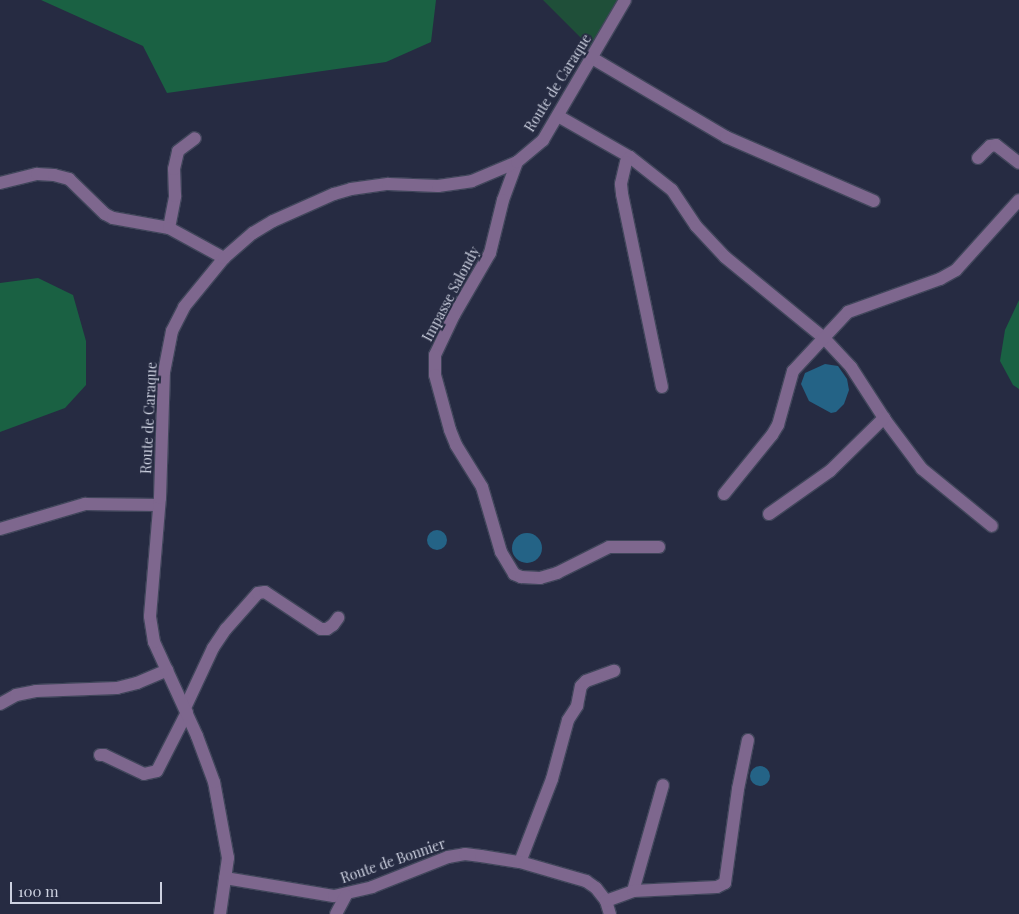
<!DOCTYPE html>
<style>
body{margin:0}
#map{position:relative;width:1019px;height:914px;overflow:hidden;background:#262b42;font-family:"Playfair Display",serif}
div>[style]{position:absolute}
.green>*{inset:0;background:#1f4f39}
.forest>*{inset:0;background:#1a6143}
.water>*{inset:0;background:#246386}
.round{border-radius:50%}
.roads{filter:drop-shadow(1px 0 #41465b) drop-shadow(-1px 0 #41465b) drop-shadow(0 1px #41465b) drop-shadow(0 -1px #41465b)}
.minor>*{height:12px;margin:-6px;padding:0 6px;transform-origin:6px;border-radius:6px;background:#7e678e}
span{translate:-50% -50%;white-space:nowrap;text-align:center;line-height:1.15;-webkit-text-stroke:4px #262b42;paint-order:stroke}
.street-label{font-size:14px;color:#cdd1e0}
.scale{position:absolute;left:10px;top:882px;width:152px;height:22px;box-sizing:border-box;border:2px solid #cdd1e0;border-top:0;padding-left:6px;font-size:15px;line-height:18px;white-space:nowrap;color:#cdd1e0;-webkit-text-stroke:4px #262b42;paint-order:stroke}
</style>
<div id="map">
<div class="green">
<i style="clip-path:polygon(543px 0,620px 0,592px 49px)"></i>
</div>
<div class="forest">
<i style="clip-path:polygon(41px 0,436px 0,431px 42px,386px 62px,167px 93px,143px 46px)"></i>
<i style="clip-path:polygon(38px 278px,73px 295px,86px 341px,86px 385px,65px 408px,0 432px,0 283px)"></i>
<i style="clip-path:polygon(1019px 300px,1019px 389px,1013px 385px,1000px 361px,1005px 330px)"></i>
</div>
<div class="water">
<i style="clip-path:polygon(825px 364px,838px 366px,847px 379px,849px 390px,844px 404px,836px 412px,831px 413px,809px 401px,801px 384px,805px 373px)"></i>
<i class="round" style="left:427px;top:530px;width:20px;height:20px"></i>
<i class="round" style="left:512px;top:533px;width:30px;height:30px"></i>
<i class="round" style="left:750px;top:766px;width:20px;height:20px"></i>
</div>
<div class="roads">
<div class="minor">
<i style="left:592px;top:58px;width:156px;rotate:30.5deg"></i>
<i style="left:726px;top:137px;width:161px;rotate:23.4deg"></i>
<i style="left:558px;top:116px;width:83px;rotate:29.7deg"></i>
<i style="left:630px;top:157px;width:53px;rotate:38.2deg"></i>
<i style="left:672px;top:190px;width:43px;rotate:56.3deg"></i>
<i style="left:696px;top:226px;width:42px;rotate:46.9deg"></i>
<i style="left:725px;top:257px;width:128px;rotate:39.3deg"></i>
<i style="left:824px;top:338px;width:40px;rotate:47deg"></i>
<i style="left:851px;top:367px;width:64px;rotate:57.1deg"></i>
<i style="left:886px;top:421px;width:60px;rotate:53.1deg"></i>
<i style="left:922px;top:469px;width:90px;rotate:39.2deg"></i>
<i style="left:630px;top:157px;width:6px;rotate:129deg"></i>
<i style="left:626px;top:162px;width:23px;rotate:103deg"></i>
<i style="left:621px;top:184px;width:10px;rotate:84deg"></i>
<i style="left:622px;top:194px;width:197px;rotate:78.3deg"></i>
<i style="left:978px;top:158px;width:17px;rotate:-45deg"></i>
<i style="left:990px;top:146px;width:6px;rotate:-9deg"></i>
<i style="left:996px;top:145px;width:29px;rotate:38deg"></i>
<i style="left:517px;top:162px;width:40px;rotate:110.2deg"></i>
<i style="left:503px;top:200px;width:55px;rotate:103.8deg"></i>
<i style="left:490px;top:253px;width:72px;rotate:120.1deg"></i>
<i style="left:454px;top:315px;width:44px;rotate:115.4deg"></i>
<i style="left:435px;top:355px;width:20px;rotate:90deg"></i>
<i style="left:435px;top:375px;width:57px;rotate:74.7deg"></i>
<i style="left:450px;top:430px;width:16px;rotate:68deg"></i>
<i style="left:456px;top:445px;width:49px;rotate:58.2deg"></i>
<i style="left:482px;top:487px;width:68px;rotate:73.7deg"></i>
<i style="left:501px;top:552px;width:26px;rotate:59deg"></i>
<i style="left:514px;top:574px;width:8px;rotate:23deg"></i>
<i style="left:521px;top:577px;width:19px;rotate:3deg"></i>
<i style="left:540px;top:578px;width:18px;rotate:-16deg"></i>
<i style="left:557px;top:573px;width:58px;rotate:-26.6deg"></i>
<i style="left:609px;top:547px;width:50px"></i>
<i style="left:0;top:183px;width:38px;rotate:-14deg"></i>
<i style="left:37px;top:174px;width:17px;rotate:3deg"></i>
<i style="left:54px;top:175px;width:16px;rotate:15deg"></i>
<i style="left:69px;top:179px;width:50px;rotate:44.2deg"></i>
<i style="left:105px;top:214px;width:9px;rotate:27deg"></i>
<i style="left:113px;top:218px;width:57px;rotate:10.1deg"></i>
<i style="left:169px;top:228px;width:33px;rotate:-79deg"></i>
<i style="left:175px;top:196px;width:27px;rotate:-92deg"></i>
<i style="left:174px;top:169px;width:18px;rotate:-77deg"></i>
<i style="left:178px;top:151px;width:21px;rotate:-37deg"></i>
<i style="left:169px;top:228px;width:63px;rotate:28.6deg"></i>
<i style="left:724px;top:494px;width:76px;rotate:-50.9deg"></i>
<i style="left:772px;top:435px;width:12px;rotate:-59deg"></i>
<i style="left:778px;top:425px;width:56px;rotate:-74.5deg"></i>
<i style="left:793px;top:371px;width:81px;rotate:-47deg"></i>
<i style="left:848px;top:312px;width:98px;rotate:-19.7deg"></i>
<i style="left:940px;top:279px;width:18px;rotate:-29deg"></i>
<i style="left:956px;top:270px;width:94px;rotate:-48deg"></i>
<i style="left:769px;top:514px;width:75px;rotate:-35.2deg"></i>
<i style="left:830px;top:471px;width:76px;rotate:-44.5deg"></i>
<i style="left:0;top:529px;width:89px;rotate:-16.4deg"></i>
<i style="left:85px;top:504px;width:74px;rotate:0.8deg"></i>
<i style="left:0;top:704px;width:18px;rotate:-29deg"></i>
<i style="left:16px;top:695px;width:20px;rotate:-11deg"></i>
<i style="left:36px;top:691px;width:81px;rotate:-2.1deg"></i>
<i style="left:117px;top:688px;width:21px;rotate:-14deg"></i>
<i style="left:137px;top:683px;width:33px;rotate:-23deg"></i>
<i style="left:185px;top:708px;width:66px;rotate:-65deg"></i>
<i style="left:213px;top:648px;width:23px;rotate:-56deg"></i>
<i style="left:226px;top:629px;width:48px;rotate:-48.4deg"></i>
<i style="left:258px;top:593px;width:7px;rotate:-8deg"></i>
<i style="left:265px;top:592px;width:67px;rotate:33.5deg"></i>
<i style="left:321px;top:629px;width:6px"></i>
<i style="left:327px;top:629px;width:7px;rotate:-34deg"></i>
<i style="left:333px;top:625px;width:9px;rotate:-54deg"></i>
<i style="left:100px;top:755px;width:4px"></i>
<i style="left:104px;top:755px;width:44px;rotate:25.4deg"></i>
<i style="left:144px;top:774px;width:13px;rotate:-13deg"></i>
<i style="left:157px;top:771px;width:66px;rotate:-63deg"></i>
<i style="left:520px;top:862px;width:89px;rotate:-68.9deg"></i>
<i style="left:552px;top:779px;width:61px;rotate:-74.8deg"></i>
<i style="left:568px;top:720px;width:17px;rotate:-57deg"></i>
<i style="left:577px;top:706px;width:20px;rotate:-79deg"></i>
<i style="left:581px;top:686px;width:7px;rotate:-45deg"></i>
<i style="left:586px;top:681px;width:30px;rotate:-20deg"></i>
<i style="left:225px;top:878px;width:110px;rotate:9.4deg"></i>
<i style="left:334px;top:896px;width:39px;rotate:-13deg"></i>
<i style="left:372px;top:887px;width:82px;rotate:-21.5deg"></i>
<i style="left:448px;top:857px;width:17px;rotate:-10deg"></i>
<i style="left:465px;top:854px;width:16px;rotate:7deg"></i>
<i style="left:481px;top:856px;width:39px;rotate:9deg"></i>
<i style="left:520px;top:862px;width:69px;rotate:16.1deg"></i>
<i style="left:586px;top:881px;width:12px;rotate:35deg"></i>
<i style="left:596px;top:888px;width:16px;rotate:52deg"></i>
<i style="left:606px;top:901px;width:14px;rotate:73deg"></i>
<i style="left:633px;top:891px;width:110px;rotate:-74.2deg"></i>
<i style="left:606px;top:901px;width:29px;rotate:-20deg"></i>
<i style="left:633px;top:891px;width:84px;rotate:-2.7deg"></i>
<i style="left:717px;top:887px;width:9px;rotate:-27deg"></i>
<i style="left:725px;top:883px;width:95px;rotate:-82.1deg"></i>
<i style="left:738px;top:789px;width:50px;rotate:-78.5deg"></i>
<i style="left:220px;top:914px;width:57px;rotate:-81.9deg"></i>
<i style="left:228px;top:858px;width:77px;rotate:-100.4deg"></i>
<i style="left:214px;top:782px;width:49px;rotate:-110.3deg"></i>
<i style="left:197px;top:736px;width:103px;rotate:-114.6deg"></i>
<i style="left:154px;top:642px;width:26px;rotate:-99deg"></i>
<i style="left:150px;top:616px;width:118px;rotate:-85.2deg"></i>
<i style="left:160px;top:498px;width:126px;rotate:-88.2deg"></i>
<i style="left:164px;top:372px;width:42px;rotate:-79deg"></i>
<i style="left:172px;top:331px;width:27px;rotate:-63deg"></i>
<i style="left:184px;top:307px;width:63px;rotate:-50.8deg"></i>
<i style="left:224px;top:258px;width:38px;rotate:-41deg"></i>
<i style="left:253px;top:233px;width:23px;rotate:-31deg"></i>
<i style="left:273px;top:221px;width:67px;rotate:-23.9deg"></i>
<i style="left:334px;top:194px;width:18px;rotate:-16deg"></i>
<i style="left:351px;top:189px;width:37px;rotate:-8deg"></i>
<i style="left:388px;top:184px;width:50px;rotate:2.3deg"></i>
<i style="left:438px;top:186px;width:34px;rotate:-8deg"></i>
<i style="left:472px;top:181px;width:49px;rotate:-22.9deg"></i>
<i style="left:517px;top:162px;width:34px;rotate:-40deg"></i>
<i style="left:543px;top:140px;width:162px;rotate:-59.6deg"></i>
<i style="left:336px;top:914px;width:21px;rotate:-62deg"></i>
</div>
</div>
<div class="street-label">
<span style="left:558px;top:83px;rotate:-58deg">Route de Caraque</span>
<span style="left:451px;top:294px;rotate:-62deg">Impasse Salondy</span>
<span style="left:149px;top:418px;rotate:-87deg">Route de Caraque</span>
<span style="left:393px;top:861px;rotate:-19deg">Route de Bonnier</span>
</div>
<div class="scale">100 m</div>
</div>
